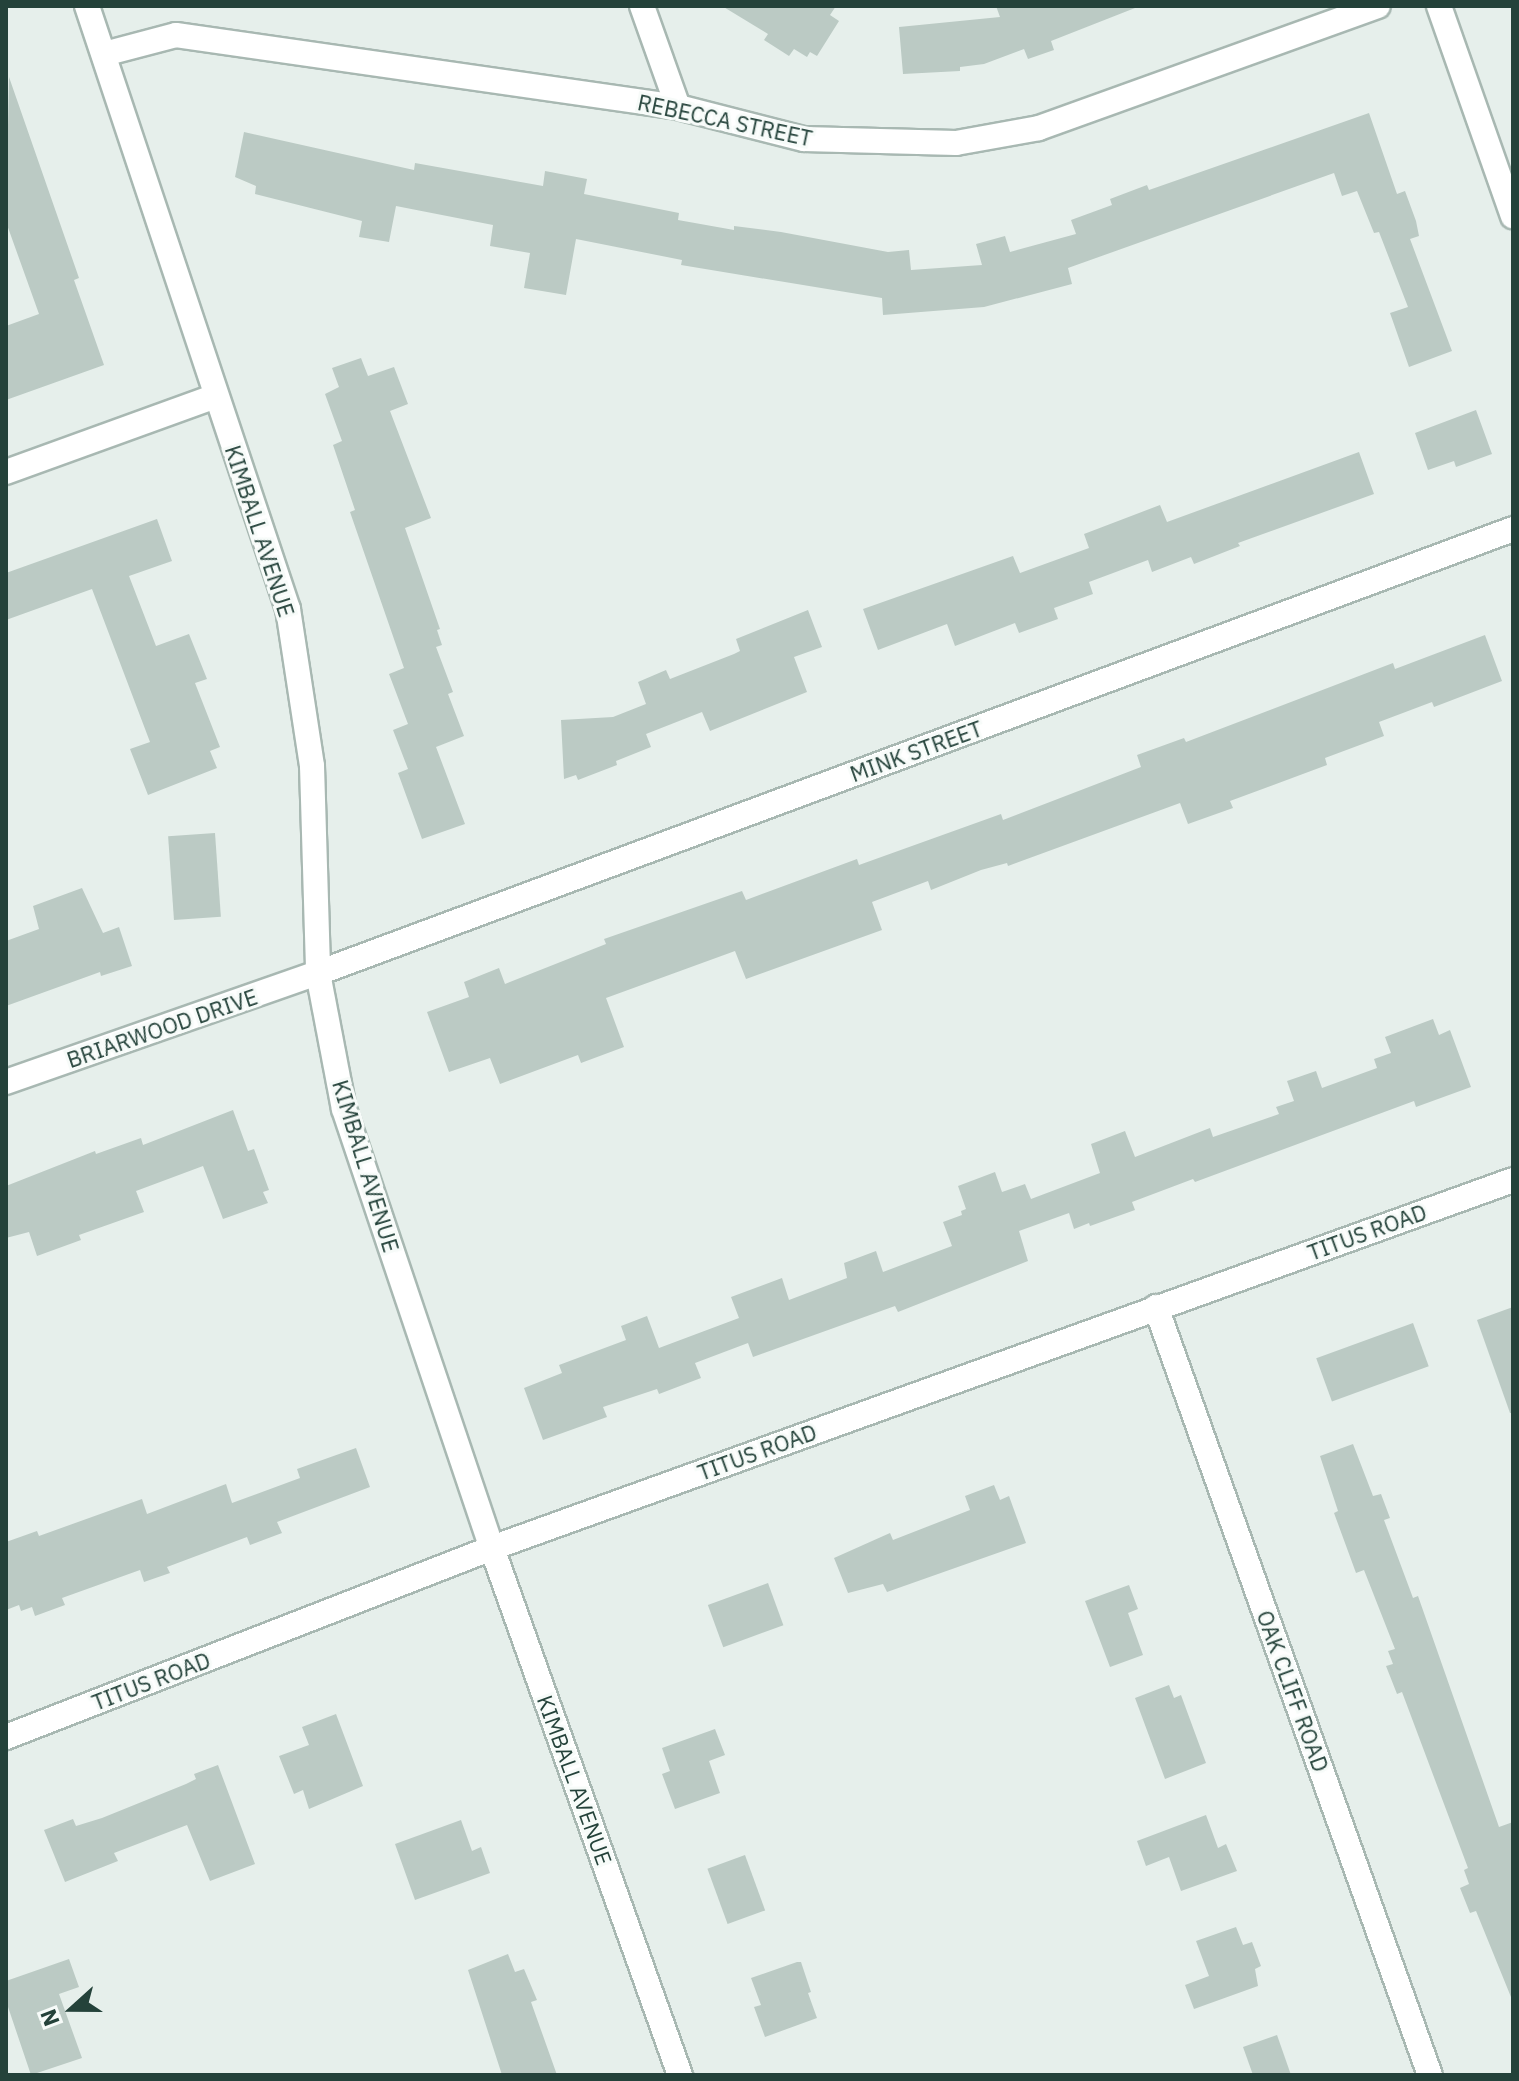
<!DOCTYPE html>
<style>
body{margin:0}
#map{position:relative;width:1519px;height:2081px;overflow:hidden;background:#e6efeb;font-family:"IBM Plex Sans",sans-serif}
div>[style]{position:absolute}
.building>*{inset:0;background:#bbcac4;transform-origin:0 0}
.roads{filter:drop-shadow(2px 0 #a8b8b2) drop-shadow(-2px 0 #a8b8b2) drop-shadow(0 2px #a8b8b2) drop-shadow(0 -2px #a8b8b2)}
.minor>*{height:24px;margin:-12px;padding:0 12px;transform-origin:12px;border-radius:12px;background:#fff}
span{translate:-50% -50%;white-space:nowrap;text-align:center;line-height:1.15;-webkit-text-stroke:6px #f7fbf9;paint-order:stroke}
.street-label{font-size:22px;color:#24423a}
.frame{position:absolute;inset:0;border:8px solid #24423a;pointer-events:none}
.north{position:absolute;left:32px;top:1969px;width:80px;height:80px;-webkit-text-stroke:6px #f7fbf9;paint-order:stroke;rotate:249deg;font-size:22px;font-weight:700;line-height:32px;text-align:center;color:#24423a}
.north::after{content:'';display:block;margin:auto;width:28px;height:36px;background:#24423a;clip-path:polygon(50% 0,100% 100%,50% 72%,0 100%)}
</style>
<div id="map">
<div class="building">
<i style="clip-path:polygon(722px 6px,836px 6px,830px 15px,839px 21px,817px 56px,810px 52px,807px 57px,794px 49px,789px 56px,764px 40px,768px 34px)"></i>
<i style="clip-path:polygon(996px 6px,1135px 6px,1135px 8px,1051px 41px,1054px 50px,1028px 59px,1024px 49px,984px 64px,960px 67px,960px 71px,903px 74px,899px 27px,1000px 17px)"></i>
<i style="clip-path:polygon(9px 77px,79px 278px,74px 280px,104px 365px,6px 400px,6px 326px,39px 314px,6px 222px)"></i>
<i style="clip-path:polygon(1369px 113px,1397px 194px,1405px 191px,1416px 221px,1419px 236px,1410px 239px,1452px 351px,1409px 367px,1390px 313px,1408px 307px,1379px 232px,1374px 233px,1357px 191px,1342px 196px,1334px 173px,1068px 268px,1072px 284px,984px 307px,883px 315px,882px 298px,681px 265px,682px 260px,576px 239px,566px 295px,524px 288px,530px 253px,490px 246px,493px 225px,396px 206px,389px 242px,359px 237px,362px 221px,255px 194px,256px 186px,235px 177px,244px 132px,414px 170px,415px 163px,543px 186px,545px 171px,587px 179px,584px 194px,679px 213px,678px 220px,734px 230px,734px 226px,781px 232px,888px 252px,909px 250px,911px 270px,982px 265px,976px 244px,1005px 236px,1010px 252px,1076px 234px,1071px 220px,1112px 205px,1110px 199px,1147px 185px,1149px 190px)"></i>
<i style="clip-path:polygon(361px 358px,368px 376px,394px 367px,408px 404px,390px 411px,431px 518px,405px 528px,440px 629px,437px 630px,442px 645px,436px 647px,453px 692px,448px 694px,464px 736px,436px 747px,465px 824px,422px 839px,398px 773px,408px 769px,393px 730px,408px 724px,389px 674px,404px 668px,350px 512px,355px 510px,333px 445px,342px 441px,325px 394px,339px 387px,332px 368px)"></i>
<i style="clip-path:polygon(1476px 410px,1492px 454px,1456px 467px,1454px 461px,1428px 470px,1415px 433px)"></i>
<i style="clip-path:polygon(1359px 452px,1374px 494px,1238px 543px,1240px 546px,1194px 564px,1191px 557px,1152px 572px,1148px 560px,1089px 582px,1093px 594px,1054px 608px,1058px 619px,1019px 633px,1015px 623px,955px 646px,947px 624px,878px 650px,863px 609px,1013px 556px,1020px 573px,1089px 548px,1084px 534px,1160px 505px,1167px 522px)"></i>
<i style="clip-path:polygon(157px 519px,172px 561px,129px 576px,156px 646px,189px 634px,207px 679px,195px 683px,220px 747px,210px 751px,217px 768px,148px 795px,130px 749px,150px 742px,92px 589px,6px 620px,6px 573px)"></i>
<i style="clip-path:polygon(808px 610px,822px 647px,794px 657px,807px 692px,710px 731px,702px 712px,646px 734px,651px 747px,616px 761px,617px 765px,578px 780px,576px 775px,564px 779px,561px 720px,613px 717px,646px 704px,638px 682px,666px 670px,670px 679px,734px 654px,740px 651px,736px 639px)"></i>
<i style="clip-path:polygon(1485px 635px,1502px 681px,1434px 707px,1432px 702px,1379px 722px,1384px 736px,1325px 758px,1327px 765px,1230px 801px,1233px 808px,1188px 824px,1180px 803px,1008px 866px,1007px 863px,981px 870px,931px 890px,928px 881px,872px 902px,882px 930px,746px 979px,735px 951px,606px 998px,624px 1047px,581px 1063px,578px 1055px,500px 1084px,490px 1058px,449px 1072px,427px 1012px,469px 997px,464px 982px,499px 968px,505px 984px,606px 944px,604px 939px,742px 891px,746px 900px,857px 859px,859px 865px,1001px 814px,1003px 820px,1141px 767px,1137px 755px,1184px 738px,1186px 742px,1393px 663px,1395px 669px)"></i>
<i style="left:215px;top:833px;width:84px;height:47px;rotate:86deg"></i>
<i style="clip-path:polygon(82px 888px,103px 933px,119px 927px,132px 966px,101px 976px,100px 972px,6px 1006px,6px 941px,39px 929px,33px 906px)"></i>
<i style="clip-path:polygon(1433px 1019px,1439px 1035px,1450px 1030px,1471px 1087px,1416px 1107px,1414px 1101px,1195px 1182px,1193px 1179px,1132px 1202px,1135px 1210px,1090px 1226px,1089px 1223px,1074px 1229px,1069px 1213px,1019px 1231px,1028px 1261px,898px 1312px,895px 1306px,753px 1357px,748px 1343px,695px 1363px,701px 1378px,659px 1394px,657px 1389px,603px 1407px,607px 1417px,543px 1440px,524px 1388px,562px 1373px,559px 1365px,626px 1340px,621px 1326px,647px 1316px,659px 1348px,739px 1318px,731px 1297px,782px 1278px,789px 1300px,847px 1278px,844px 1263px,876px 1251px,883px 1272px,952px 1246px,943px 1222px,962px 1215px,961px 1211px,966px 1209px,958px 1186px,995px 1172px,1002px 1192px,1025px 1184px,1031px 1199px,1100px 1173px,1091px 1144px,1125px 1131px,1135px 1157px,1210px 1128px,1213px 1137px,1279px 1114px,1276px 1107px,1294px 1101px,1287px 1081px,1316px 1071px,1322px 1088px,1377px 1068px,1374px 1059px,1391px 1053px,1385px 1037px)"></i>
<i style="clip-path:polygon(233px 1110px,248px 1151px,254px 1149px,269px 1190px,263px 1192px,268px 1203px,223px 1219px,203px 1166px,136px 1191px,144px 1212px,79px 1235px,81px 1240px,37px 1256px,29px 1232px,6px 1238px,6px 1186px,95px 1151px,96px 1154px,141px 1138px,143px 1145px)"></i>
<i style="clip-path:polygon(1513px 1307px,1513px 1413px,1510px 1413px,1477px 1320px)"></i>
<i style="left:1413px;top:1323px;width:46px;height:103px;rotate:70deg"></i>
<i style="clip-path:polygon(1353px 1444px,1373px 1496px,1381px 1494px,1390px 1518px,1384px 1520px,1413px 1598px,1418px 1596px,1499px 1827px,1513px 1822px,1513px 2002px,1476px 1911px,1470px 1913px,1460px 1888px,1469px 1884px,1464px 1870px,1468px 1868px,1402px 1692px,1397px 1694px,1386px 1666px,1393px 1664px,1388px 1651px,1395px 1649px,1364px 1570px,1356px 1573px,1334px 1513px,1338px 1511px,1320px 1456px)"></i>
<i style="clip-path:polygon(356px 1448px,370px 1487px,277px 1522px,282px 1533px,250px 1545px,247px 1537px,167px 1567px,170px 1573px,144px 1582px,140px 1570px,62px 1598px,65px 1605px,35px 1616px,32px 1607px,21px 1611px,19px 1605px,6px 1610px,6px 1542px,37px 1531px,39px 1536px,142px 1499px,147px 1514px,226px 1484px,232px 1503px,300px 1478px,297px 1469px)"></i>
<i style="clip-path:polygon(994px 1485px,1000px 1500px,1009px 1496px,1026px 1543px,887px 1592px,883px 1584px,848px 1593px,834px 1558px,890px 1533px,893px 1540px,970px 1510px,965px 1496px)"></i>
<i style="left:768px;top:1583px;width:45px;height:64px;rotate:70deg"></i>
<i style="clip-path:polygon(1129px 1585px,1138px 1609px,1128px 1613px,1143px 1655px,1110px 1667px,1085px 1601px)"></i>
<i style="clip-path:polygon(1169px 1685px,1174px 1698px,1181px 1695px,1206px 1763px,1165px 1779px,1135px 1698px)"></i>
<i style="clip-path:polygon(336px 1714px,363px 1786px,309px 1809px,303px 1790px,294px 1794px,279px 1756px,309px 1745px,302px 1727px)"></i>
<i style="clip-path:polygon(715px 1729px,725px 1755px,709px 1761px,720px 1793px,675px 1809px,662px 1774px,670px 1771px,662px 1748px)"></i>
<i style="clip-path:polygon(218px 1765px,255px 1864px,210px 1881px,187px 1825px,114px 1853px,118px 1861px,65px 1882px,44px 1830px,73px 1819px,76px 1826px,102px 1818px,186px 1784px,196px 1779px,194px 1774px)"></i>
<i style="clip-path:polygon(1206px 1815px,1218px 1848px,1226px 1844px,1237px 1871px,1181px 1891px,1169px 1857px,1146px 1866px,1137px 1841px)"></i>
<i style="clip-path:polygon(461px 1820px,472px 1851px,481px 1847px,490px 1873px,415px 1900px,395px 1844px)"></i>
<i style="left:745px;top:1855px;width:59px;height:40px;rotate:70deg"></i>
<i style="clip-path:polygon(1236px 1927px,1243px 1945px,1252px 1942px,1261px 1966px,1255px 1969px,1258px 1986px,1194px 2009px,1185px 1985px,1209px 1976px,1196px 1941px)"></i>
<i style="clip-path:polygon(508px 1954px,515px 1972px,524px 1969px,537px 2000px,531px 2002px,557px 2075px,502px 2075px,468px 1970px)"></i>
<i style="clip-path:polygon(69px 1959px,79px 1987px,59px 1994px,82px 2058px,31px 2075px,6px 2001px,6px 1981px)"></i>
<i style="clip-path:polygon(797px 1962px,801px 1962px,811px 1992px,808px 1993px,817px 2018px,765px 2037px,754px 2007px,761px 2005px,751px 1978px)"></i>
<i style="clip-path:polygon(1277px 2035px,1291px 2075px,1253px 2075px,1243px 2047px)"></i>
</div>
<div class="roads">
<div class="minor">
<i style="left:87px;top:6px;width:636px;rotate:71.57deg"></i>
<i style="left:288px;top:609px;width:159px;rotate:81.3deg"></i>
<i style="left:312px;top:766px;width:207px;rotate:88.3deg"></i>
<i style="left:318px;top:973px;width:138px;rotate:79.2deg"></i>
<i style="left:344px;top:1109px;width:463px;rotate:71.4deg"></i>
<i style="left:492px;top:1548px;width:560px;rotate:70.37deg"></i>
<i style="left:642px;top:6px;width:107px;rotate:70.4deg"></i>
<i style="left:1439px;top:6px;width:223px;rotate:70.6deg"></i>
<i style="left:104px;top:54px;width:74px;rotate:-14.8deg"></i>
<i style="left:176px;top:35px;width:507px;rotate:8.16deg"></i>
<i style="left:678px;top:107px;width:130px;rotate:14.3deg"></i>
<i style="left:804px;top:139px;width:152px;rotate:1.5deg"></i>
<i style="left:956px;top:143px;width:84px;rotate:-10.2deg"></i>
<i style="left:1039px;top:128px;width:360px;rotate:-19.8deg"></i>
<i style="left:6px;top:472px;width:223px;rotate:-19.9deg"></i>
<i style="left:6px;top:1082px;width:330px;rotate:-19.3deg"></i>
<i style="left:318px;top:973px;width:1275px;rotate:-20.38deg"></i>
<i style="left:1156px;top:1307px;width:815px;rotate:70.37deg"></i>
<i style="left:6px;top:1737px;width:521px;rotate:-21.25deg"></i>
<i style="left:492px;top:1548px;width:1085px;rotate:-19.82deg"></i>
</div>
</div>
<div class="street-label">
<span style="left:725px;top:120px;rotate:12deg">REBECCA STREET</span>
<span style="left:260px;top:531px;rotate:72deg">KIMBALL AVENUE</span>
<span style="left:916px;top:751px;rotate:-20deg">MINK STREET</span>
<span style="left:162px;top:1028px;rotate:-19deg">BRIARWOOD DRIVE</span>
<span style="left:366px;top:1166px;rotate:73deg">KIMBALL AVENUE</span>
<span style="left:1367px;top:1232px;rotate:-20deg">TITUS ROAD</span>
<span style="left:757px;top:1452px;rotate:-20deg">TITUS ROAD</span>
<span style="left:151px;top:1681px;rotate:-21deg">TITUS ROAD</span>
<span style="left:1293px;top:1691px;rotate:70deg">OAK CLIFF ROAD</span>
<span style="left:575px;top:1780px;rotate:70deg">KIMBALL AVENUE</span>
</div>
<div class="frame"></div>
<div class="north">N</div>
</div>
